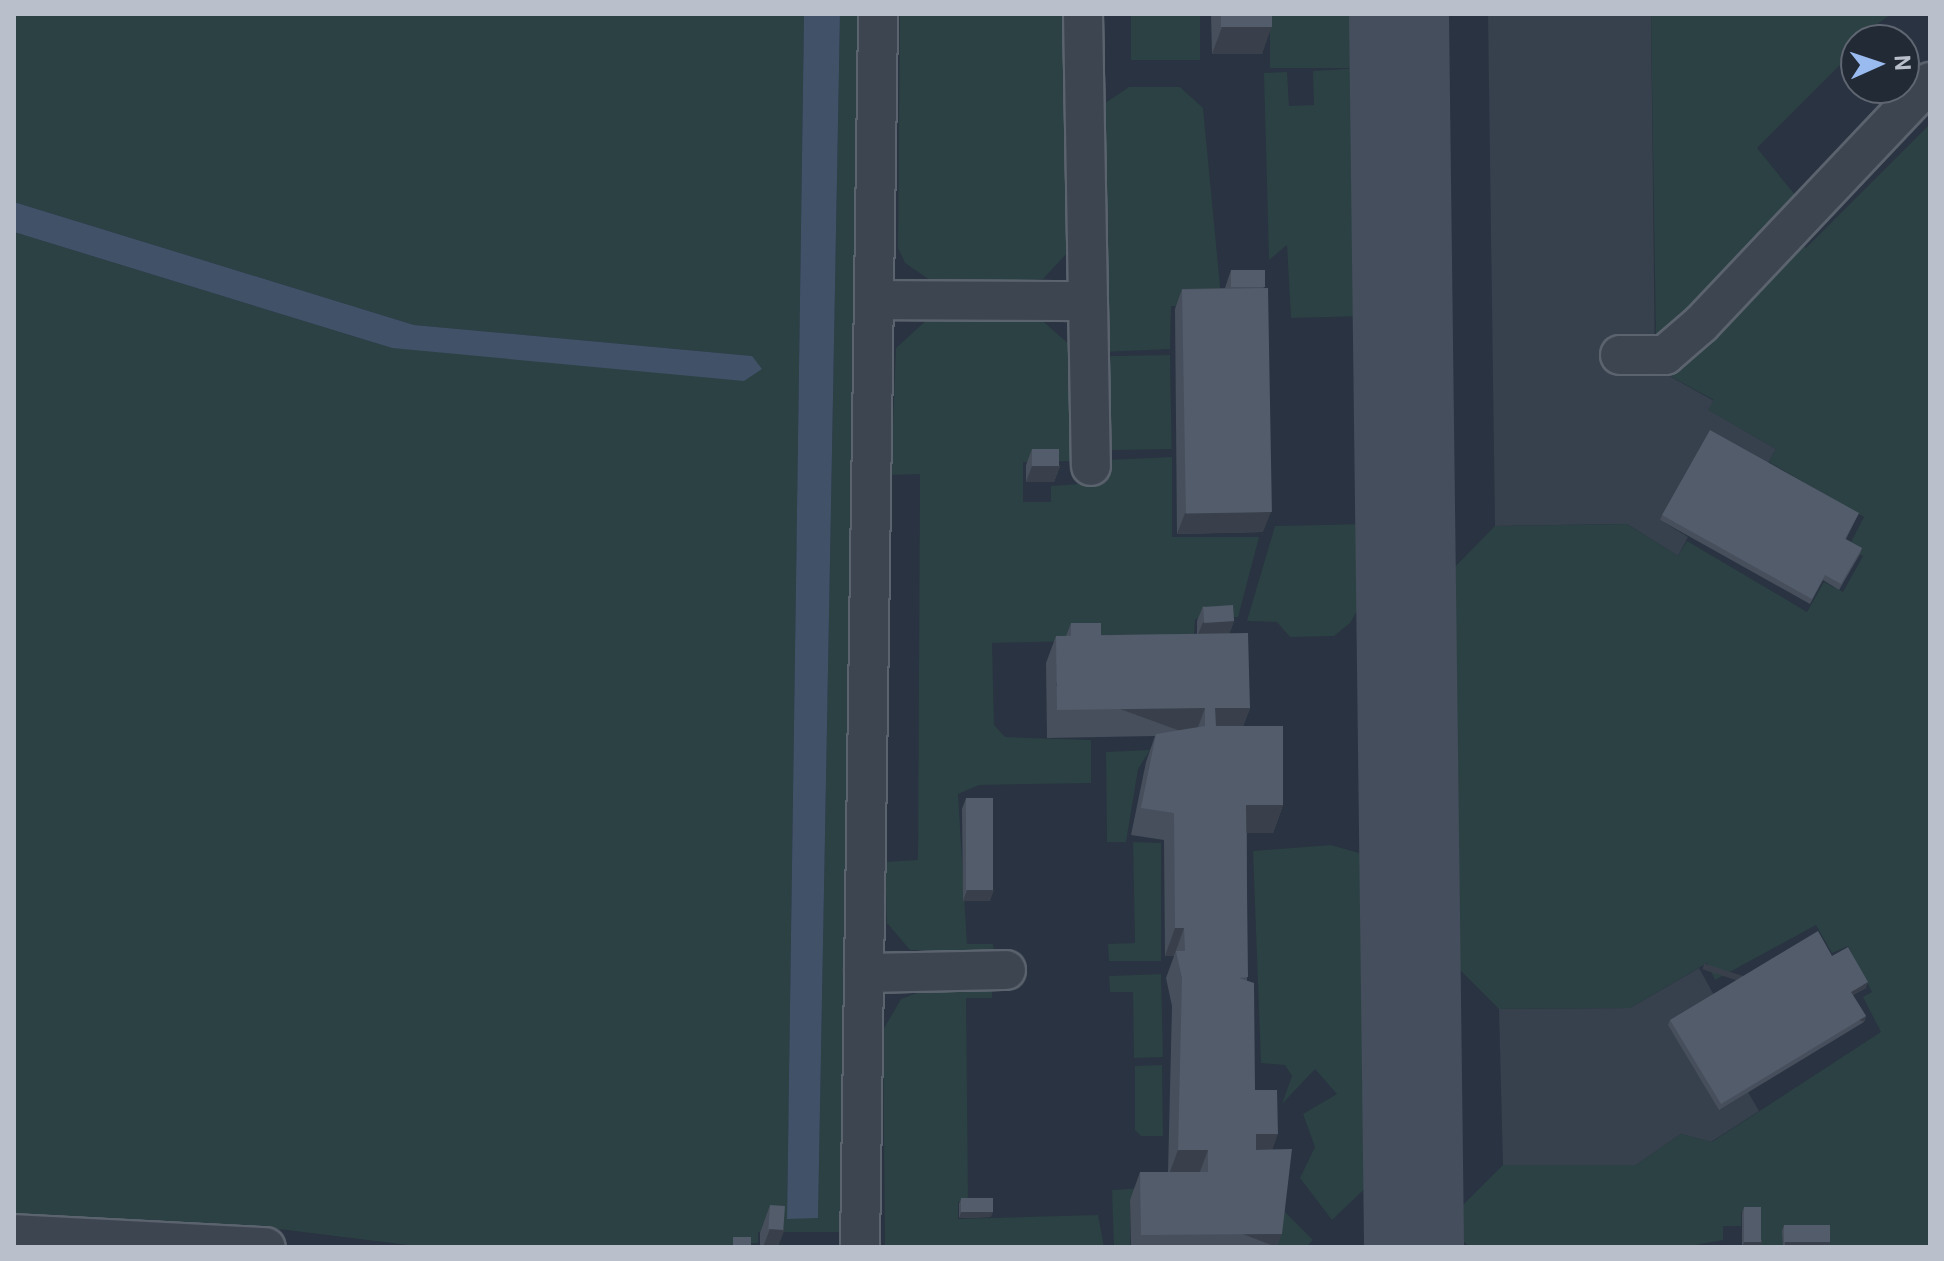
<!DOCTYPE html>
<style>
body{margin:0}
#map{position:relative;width:1944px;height:1261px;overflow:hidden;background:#293341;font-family:Roboto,sans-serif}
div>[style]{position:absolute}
.airport>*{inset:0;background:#37404d}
.green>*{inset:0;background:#2c4143;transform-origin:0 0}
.water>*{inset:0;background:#405168}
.taxiway>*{height:100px;margin:-50px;padding:0 50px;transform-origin:50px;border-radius:50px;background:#444e5c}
.roads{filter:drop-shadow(2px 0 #5b636e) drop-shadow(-2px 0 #5b636e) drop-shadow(0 2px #5b636e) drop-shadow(0 -2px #5b636e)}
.minor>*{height:38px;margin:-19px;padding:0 19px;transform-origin:19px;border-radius:19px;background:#3d4551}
.wall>*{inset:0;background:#474f5c}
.shaded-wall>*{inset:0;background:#39404b;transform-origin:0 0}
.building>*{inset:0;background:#525c6b;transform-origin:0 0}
span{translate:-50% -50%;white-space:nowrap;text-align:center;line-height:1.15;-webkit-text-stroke:8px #222a36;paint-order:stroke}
.frame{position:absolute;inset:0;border:16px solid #bac0cb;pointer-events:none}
.north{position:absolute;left:1840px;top:24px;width:80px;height:80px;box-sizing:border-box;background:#222a36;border:2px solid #5f6672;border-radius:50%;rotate:87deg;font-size:22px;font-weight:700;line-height:32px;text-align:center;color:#bac0cb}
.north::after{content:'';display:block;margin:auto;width:28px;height:36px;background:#99bbf0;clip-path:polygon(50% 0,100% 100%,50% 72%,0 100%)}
</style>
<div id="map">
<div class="airport">
<i style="clip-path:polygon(1488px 14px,1651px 14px,1655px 368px,1714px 401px,1709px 410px,1776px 449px,1766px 467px,1660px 520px,1688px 537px,1678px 556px,1627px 524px,1495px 526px)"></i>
<i style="clip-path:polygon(1699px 968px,1715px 997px,1720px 1109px,1748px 1092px,1759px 1111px,1711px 1142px,1681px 1134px,1636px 1165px,1503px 1165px,1499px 1009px,1630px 1008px)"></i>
</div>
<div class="green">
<i style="clip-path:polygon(14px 14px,804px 14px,787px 1218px,818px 1218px,840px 14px,862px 14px,840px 1232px,758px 1232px,758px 1243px,700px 1247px,424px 1247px,279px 1229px,14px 1215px,14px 232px,392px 348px,752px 356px,414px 325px,14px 202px)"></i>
<i style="clip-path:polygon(900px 14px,1067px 14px,1071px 249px,1043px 279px,934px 283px,905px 263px,898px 248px)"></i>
<i style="left:1131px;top:14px;width:69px;height:46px"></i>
<i style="left:1270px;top:14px;width:93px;height:54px"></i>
<i style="clip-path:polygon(1651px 14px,1891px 14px,1856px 40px,1856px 49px,1757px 148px,1800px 201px,1656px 343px)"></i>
<i style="clip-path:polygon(1363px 68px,1368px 316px,1291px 318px,1287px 245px,1269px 260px,1264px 73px,1287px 72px,1289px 106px,1314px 105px,1313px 71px)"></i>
<i style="clip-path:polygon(1129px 87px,1180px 87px,1203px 108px,1222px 307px,1171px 306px,1170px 349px,1102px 352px,1101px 106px)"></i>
<i style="clip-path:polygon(1930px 124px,1930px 1247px,1761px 1247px,1760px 1212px,1741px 1212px,1741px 1226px,1723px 1226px,1723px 1240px,1685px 1247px,1470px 1247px,1449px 1230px,1449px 1219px,1503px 1165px,1636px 1165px,1681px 1134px,1712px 1142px,1881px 1032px,1863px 997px,1872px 992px,1848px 946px,1832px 953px,1816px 925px,1715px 980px,1707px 963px,1630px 1008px,1499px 1009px,1444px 954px,1440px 582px,1495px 526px,1627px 524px,1678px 556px,1687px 541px,1807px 612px,1824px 582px,1843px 592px,1863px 556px,1848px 548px,1864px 517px,1769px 462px,1776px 449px,1708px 410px,1714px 400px,1655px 368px,1799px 242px,1806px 248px)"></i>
<i style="clip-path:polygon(1038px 317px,1071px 346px,1075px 461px,1023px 462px,1023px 502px,1051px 502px,1051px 486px,1107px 482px,1107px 460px,1172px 457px,1172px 537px,1259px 537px,1238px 617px,1195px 619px,1194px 638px,992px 643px,994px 725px,1005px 737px,1091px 740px,1091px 783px,979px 785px,958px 794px,967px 944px,993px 944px,994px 951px,910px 950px,887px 923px,885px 862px,918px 860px,920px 474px,891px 475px,896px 348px,929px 318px)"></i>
<i style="left:1170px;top:355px;width:94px;height:68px;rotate:89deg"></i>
<i style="clip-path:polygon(1369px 524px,1370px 589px,1350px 623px,1334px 636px,1290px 637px,1277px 622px,1247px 621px,1275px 526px)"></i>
<i style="clip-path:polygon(1150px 750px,1138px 769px,1126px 842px,1107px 842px,1106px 752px)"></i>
<i style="clip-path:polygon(1133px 842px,1161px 843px,1161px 961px,1109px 961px,1108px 944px,1135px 943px)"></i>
<i style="clip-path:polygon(1331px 845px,1359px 853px,1374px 881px,1376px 1178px,1332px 1220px,1300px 1178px,1315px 1147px,1303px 1114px,1337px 1094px,1315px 1069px,1282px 1104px,1292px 1076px,1285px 1065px,1261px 1063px,1253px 851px)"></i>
<i style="clip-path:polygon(1161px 974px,1163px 1057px,1134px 1058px,1133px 992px,1110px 992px,1109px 976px)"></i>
<i style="clip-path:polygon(927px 989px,992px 989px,992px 998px,966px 998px,968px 1201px,958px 1202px,958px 1219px,1098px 1215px,1104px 1247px,885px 1247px,883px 1030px,901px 999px)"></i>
<i style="clip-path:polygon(1162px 1065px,1163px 1136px,1141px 1136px,1135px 1130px,1135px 1066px)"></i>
<i style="clip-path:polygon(1197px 1185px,1197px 1198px,1130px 1199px,1130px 1247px,1114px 1247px,1112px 1190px)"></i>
<i style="clip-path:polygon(1283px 1210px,1313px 1240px,1306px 1247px,1273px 1247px)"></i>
</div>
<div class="water">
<i style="clip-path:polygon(804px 14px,840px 14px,818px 1218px,787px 1219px)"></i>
<i style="clip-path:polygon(14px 202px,414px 325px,752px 356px,762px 369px,744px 381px,392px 348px,14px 232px)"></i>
</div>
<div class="taxiway">
<i style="left:1399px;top:14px;width:1233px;rotate:89.3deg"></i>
</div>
<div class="roads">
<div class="minor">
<i style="left:1083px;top:14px;width:452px;rotate:89deg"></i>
<i style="left:874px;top:300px;width:214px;rotate:0.3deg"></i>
<i style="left:1620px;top:355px;width:45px"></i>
<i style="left:1665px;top:355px;width:48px;rotate:-40.7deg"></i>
<i style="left:1701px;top:324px;width:333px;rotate:-46.6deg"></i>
<i style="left:864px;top:973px;width:142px;rotate:-1.2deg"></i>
<i style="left:14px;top:1234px;width:252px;rotate:3deg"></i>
<i style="left:860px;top:1247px;width:1233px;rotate:-89.16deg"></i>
</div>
</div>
<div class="wall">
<i style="clip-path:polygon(1211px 14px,1272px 14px,1262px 54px,1212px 54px)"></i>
<i style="clip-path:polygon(1231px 270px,1265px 288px,1263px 532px,1177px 534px,1175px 309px,1182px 289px,1225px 288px)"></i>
<i style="clip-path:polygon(1032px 449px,1060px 466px,1054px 482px,1026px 482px,1026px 465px)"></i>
<i style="clip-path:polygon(1859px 513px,1846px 539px,1862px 548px,1860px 554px,1839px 590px,1823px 580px,1810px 604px,1660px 520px,1662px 515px)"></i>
<i style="clip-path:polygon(1203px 606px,1234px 621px,1229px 634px,1250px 708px,1243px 726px,1283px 805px,1273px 833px,1247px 833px,1247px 980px,1255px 1090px,1272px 1150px,1277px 1247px,1131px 1247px,1130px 1200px,1140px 1172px,1168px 1172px,1172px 1006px,1166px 978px,1174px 956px,1165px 956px,1164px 840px,1131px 835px,1146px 762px,1155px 736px,1047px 738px,1046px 663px,1056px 636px,1066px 636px,1071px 623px,1101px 635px,1197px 634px,1197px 621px)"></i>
<i style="clip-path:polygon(966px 798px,990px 901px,963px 901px,962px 809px)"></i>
<i style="clip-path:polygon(1832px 956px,1866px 988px,1853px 995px,1866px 1016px,1864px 1022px,1719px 1110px,1668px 1025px,1670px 1020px)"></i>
<i style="clip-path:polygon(961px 1199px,991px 1217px,959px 1218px,959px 1204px)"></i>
<i style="clip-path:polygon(770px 1205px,778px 1247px,760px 1247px,760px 1233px)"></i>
<i style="clip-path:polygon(1744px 1207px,1762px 1241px,1760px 1247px,1742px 1247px,1742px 1213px)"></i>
<i style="clip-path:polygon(1784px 1225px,1830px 1242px,1828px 1247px,1783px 1247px,1782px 1231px)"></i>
</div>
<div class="shaded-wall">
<i style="clip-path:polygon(1272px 26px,1262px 54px,1212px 54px,1222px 27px)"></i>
<i style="clip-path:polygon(1032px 466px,1060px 466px,1054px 482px,1026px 482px)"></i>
<i style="clip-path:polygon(1271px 512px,1263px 532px,1177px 534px,1185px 513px)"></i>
<i style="clip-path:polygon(1234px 621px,1228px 637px,1197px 637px,1203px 622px)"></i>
<i style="left:1205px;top:708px;width:30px;height:148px;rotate:110deg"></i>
<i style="clip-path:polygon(1215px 708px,1250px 708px,1240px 735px,1205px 736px)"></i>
<i style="clip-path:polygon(1246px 805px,1283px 805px,1273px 833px,1236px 833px)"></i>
<i style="clip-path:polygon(967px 890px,994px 890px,990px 901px,963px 901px)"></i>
<i style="clip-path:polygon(1175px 928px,1184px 928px,1174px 956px,1165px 956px)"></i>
<i style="clip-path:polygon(1868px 982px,1866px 988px,1849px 997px,1851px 992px)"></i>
<i style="left:1866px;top:1016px;width:6px;height:170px;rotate:108deg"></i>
<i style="clip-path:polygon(1256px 1134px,1278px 1134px,1268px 1162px,1246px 1162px)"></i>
<i style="clip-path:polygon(1178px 1150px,1208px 1150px,1198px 1177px,1168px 1177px)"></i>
<i style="clip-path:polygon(961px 1212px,993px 1212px,991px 1217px,959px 1218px)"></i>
<i style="clip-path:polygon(770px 1229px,785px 1229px,778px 1247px,763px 1247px)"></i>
<i style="left:1282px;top:1234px;width:14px;height:141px;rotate:111deg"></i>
<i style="clip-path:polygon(1762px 1241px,1760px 1247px,1742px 1247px,1744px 1242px)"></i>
<i style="left:1785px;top:1242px;width:45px;height:5px"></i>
</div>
<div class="building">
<i style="left:1221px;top:14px;width:51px;height:13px"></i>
<i style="left:1231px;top:270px;width:34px;height:17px"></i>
<i style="left:1268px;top:288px;width:224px;height:86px;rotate:89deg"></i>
<i style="clip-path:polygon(1710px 430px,1859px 513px,1845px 539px,1862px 548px,1841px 584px,1825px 575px,1812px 599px,1662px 515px)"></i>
<i style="left:1032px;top:449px;width:27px;height:17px"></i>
<i style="left:1233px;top:605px;width:16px;height:30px;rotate:86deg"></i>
<i style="left:1071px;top:623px;width:30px;height:13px"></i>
<i style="clip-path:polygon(1248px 633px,1250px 708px,1215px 708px,1216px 726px,1283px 726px,1283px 805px,1246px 805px,1248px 977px,1239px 978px,1254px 983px,1255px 1090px,1277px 1090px,1278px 1134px,1256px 1134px,1256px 1150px,1292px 1149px,1282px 1234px,1141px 1235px,1140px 1172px,1208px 1172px,1208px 1150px,1178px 1150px,1182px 978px,1176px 951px,1185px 951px,1184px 928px,1175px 928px,1174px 813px,1141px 808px,1156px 734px,1205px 726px,1205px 708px,1057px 710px,1056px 636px)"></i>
<i style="left:966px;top:798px;width:27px;height:92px"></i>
<i style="clip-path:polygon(1818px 931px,1832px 956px,1848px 947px,1868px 982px,1851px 992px,1866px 1016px,1721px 1104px,1670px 1020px)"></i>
<i style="left:993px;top:1198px;width:14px;height:32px;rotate:90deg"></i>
<i style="left:770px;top:1205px;width:15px;height:24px;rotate:4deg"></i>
<i style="left:1744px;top:1207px;width:17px;height:35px"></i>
<i style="left:1784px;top:1225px;width:46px;height:17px"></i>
<i style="left:733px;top:1237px;width:18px;height:10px"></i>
</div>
<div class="frame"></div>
<div class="north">N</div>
</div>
